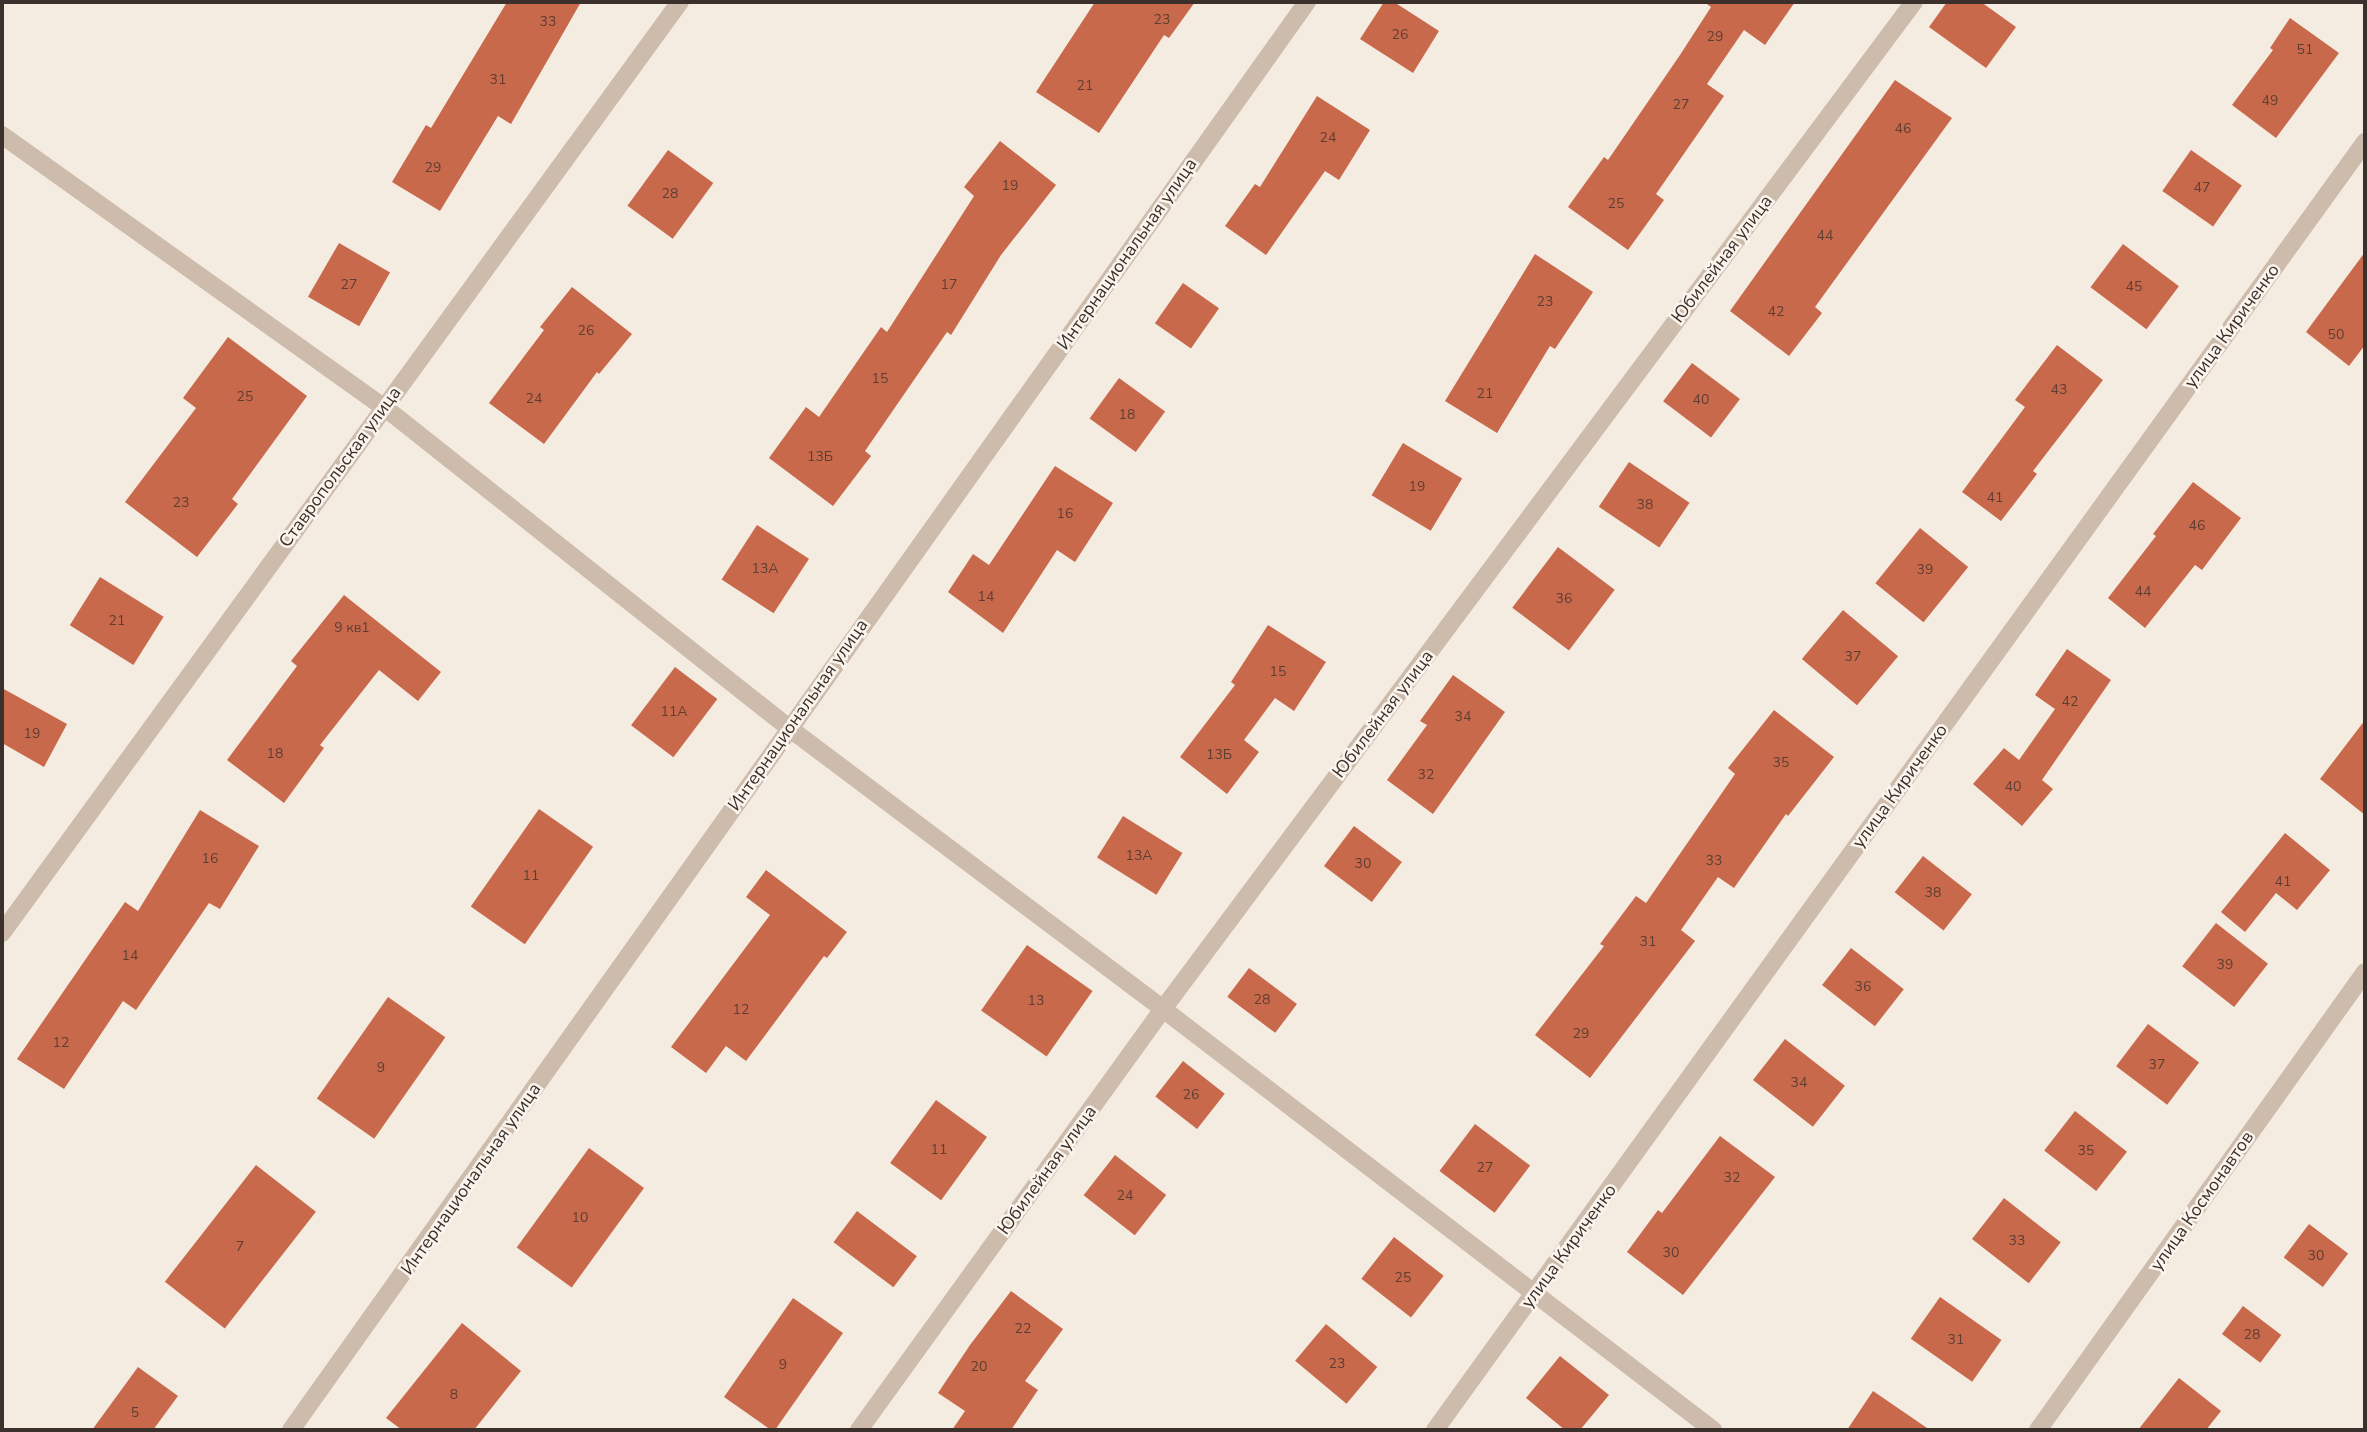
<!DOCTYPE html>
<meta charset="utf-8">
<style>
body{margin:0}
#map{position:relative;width:2367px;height:1432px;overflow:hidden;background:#f4ebe1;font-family:"Nunito Sans",sans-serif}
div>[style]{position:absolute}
.building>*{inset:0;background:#c8694b;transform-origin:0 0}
.minor>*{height:18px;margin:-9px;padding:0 9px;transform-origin:9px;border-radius:9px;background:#cdbbac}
span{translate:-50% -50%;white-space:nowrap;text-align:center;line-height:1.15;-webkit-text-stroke:5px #fbf5ee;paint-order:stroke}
.number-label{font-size:14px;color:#5e3e33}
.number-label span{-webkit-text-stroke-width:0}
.street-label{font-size:18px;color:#3b302b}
.frame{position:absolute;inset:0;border:4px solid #3b302b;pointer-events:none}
</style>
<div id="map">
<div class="building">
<i style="clip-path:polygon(507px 2px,581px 2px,511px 124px,498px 116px,440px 211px,392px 182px,426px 125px,431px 128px)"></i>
<i style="clip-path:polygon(1095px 2px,1195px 2px,1169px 38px,1164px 35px,1099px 133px,1036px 92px)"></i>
<i style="clip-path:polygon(1384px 2px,1394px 2px,1439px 31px,1413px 73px,1360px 39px)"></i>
<i style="clip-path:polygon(1704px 2px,1795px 2px,1765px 45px,1744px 30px,1707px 84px,1724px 96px,1656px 194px,1664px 200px,1628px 250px,1568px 207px,1604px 157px,1608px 160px,1680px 55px,1711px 7px)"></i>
<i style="clip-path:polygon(1947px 2px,1981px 2px,2016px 27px,1986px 68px,1929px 27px)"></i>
<i style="clip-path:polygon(2290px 18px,2339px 53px,2276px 138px,2232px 105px,2273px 50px,2270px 48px)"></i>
<i style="clip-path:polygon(1895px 80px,1952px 118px,1815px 307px,1822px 313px,1789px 356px,1730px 311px)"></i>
<i style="clip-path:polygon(1317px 96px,1370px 130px,1339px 180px,1325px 171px,1266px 255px,1225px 226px,1255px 184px,1260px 187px)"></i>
<i style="clip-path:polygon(1000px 141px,1056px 185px,1001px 255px,951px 335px,947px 332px,865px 451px,871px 456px,833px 506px,769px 458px,806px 407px,819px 417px,881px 327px,887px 332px,974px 196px,964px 187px)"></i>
<i style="left:668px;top:150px;width:56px;height:69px;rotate:36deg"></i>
<i style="left:2191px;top:150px;width:62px;height:50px;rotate:35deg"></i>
<i style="left:339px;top:243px;width:59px;height:62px;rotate:30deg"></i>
<i style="left:2123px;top:244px;width:70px;height:54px;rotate:37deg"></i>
<i style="clip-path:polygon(2365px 252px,2365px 345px,2349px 366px,2306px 332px)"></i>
<i style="clip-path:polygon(1535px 254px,1593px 292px,1555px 349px,1550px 346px,1497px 433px,1445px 401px)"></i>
<i style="left:1183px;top:283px;width:44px;height:49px;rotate:35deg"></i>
<i style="clip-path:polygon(572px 287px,632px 334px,599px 374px,597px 372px,544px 444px,489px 403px,544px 330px,540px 327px)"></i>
<i style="clip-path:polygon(228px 337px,307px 396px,232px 499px,238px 504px,197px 557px,125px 502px,196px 408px,183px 398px)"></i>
<i style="clip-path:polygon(2057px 345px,2103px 380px,2033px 471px,2037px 474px,2001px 521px,1962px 492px,2025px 407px,2015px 400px)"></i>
<i style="left:1692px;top:363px;width:60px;height:48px;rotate:37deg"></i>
<i style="left:1119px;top:378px;width:57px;height:50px;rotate:36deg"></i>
<i style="left:1403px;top:443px;width:69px;height:61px;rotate:31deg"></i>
<i style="left:1629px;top:462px;width:73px;height:54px;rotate:34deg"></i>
<i style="clip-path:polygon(1055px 466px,1113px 503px,1075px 562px,1057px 550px,1003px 633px,948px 592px,973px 554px,989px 565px)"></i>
<i style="clip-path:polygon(2193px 482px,2241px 518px,2202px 570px,2195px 565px,2145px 628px,2108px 598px,2156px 536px,2153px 534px)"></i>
<i style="left:757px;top:525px;width:62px;height:65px;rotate:33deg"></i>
<i style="left:1920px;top:528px;width:62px;height:71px;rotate:39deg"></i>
<i style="left:1558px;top:547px;width:71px;height:76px;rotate:37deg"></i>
<i style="left:100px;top:577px;width:75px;height:57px;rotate:32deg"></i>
<i style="clip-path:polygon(344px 595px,441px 672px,418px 701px,379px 670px,320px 745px,324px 748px,284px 803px,227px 760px,297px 666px,291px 661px)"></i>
<i style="left:1843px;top:610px;width:72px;height:64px;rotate:40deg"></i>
<i style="clip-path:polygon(1268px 625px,1326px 662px,1294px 711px,1275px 698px,1244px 740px,1259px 752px,1227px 794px,1180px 757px,1235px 685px,1231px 682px)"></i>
<i style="clip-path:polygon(2067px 649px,2111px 680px,2042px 780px,2053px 789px,2022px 826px,1973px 784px,2004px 748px,2019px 760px,2055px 709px,2035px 695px)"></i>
<i style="left:675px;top:667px;width:53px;height:73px;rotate:37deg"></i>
<i style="clip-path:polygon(1453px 675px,1505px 712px,1433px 814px,1387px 780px,1427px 725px,1420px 721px)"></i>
<i style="clip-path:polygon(2px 688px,67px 724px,44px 767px,2px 743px)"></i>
<i style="clip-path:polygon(1774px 710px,1834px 757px,1788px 816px,1786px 814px,1734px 888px,1718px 877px,1681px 930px,1695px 941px,1590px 1078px,1535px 1035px,1604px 946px,1600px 944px,1636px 896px,1646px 903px,1735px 774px,1728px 768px)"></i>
<i style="clip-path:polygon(2365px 720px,2365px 815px,2320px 779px)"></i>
<i style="left:539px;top:809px;width:66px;height:119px;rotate:35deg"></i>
<i style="clip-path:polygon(200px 810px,259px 846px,220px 909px,209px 903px,136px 1010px,123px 1001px,64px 1089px,17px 1059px,125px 902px,138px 911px)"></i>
<i style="left:1123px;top:816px;width:70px;height:49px;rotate:32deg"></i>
<i style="left:1354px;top:826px;width:60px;height:50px;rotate:37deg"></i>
<i style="clip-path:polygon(2285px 833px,2330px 870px,2297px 910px,2276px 893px,2245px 932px,2221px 912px)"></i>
<i style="left:1923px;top:856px;width:62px;height:46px;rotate:38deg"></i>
<i style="clip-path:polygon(766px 870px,847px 932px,827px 958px,824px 956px,746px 1061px,726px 1046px,706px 1073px,671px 1047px,770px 915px,746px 897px)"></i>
<i style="left:2216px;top:923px;width:66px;height:55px;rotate:38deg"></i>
<i style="left:1027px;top:945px;width:80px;height:80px;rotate:35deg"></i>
<i style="left:1851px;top:948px;width:67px;height:47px;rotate:38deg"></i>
<i style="left:1249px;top:968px;width:60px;height:36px;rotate:37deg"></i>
<i style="left:388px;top:997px;width:70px;height:124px;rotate:35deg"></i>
<i style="left:2148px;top:1024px;width:64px;height:53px;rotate:37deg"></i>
<i style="left:1785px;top:1039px;width:76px;height:52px;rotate:38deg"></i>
<i style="left:1183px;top:1061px;width:53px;height:45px;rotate:38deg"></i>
<i style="left:936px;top:1100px;width:63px;height:78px;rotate:36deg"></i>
<i style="left:2075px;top:1111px;width:66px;height:50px;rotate:38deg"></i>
<i style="left:1475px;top:1124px;width:69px;height:59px;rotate:37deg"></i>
<i style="clip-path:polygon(1720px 1136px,1775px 1177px,1683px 1295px,1627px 1252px,1658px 1210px,1662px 1213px)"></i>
<i style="left:589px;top:1148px;width:68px;height:123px;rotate:36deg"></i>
<i style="left:1115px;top:1155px;width:65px;height:51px;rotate:38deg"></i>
<i style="left:256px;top:1165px;width:76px;height:148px;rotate:38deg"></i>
<i style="left:2004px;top:1198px;width:72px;height:52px;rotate:38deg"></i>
<i style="left:857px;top:1211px;width:75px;height:39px;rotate:37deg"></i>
<i style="left:2309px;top:1224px;width:49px;height:42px;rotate:37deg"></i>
<i style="left:1394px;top:1237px;width:63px;height:53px;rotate:38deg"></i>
<i style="clip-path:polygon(1011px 1291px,1063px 1329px,1025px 1381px,1038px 1390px,1011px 1430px,952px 1430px,965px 1411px,938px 1393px,970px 1345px)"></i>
<i style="left:1940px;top:1297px;width:75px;height:51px;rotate:35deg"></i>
<i style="clip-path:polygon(793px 1298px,843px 1333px,775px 1430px,771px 1430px,724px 1397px)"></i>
<i style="left:2243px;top:1306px;width:48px;height:35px;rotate:37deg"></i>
<i style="clip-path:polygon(462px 1323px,521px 1371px,474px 1430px,402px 1430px,386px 1418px)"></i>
<i style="left:1326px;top:1324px;width:67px;height:48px;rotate:40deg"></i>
<i style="clip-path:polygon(1560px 1356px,1609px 1395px,1580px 1430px,1565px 1430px,1526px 1398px)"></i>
<i style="clip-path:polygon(138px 1367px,178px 1396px,153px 1430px,92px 1430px)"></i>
<i style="clip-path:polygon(2179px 1378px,2221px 1411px,2206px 1430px,2138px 1430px)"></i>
<i style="clip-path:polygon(1873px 1391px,1930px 1430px,1847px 1430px)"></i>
</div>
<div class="minor">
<i style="left:2px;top:135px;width:469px;rotate:35.5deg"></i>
<i style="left:384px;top:407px;width:517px;rotate:38.4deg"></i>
<i style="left:789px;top:728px;width:468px;rotate:36.9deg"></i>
<i style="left:1163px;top:1009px;width:693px;rotate:37.43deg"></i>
<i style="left:2px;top:933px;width:1152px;rotate:-53.94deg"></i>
<i style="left:291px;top:1430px;width:1753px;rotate:-54.57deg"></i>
<i style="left:859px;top:1430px;width:519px;rotate:-54.17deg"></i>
<i style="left:1163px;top:1009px;width:1256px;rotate:-53.29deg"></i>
<i style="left:1435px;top:1430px;width:1589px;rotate:-54.17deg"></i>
<i style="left:2038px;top:1430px;width:563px;rotate:-54.47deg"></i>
</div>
<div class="number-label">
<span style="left:1162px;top:20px">23</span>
<span style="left:548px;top:22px">33</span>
<span style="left:1400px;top:35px">26</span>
<span style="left:1715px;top:37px">29</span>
<span style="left:2305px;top:50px">51</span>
<span style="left:498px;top:80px">31</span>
<span style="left:1085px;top:86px">21</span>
<span style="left:2270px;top:101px">49</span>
<span style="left:1681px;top:105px">27</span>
<span style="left:1903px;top:129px">46</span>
<span style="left:1328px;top:138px">24</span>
<span style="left:433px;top:168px">29</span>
<span style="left:1010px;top:186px">19</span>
<span style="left:2202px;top:188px">47</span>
<span style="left:670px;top:194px">28</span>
<span style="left:1616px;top:204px">25</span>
<span style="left:1825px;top:236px">44</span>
<span style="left:349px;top:285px">27</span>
<span style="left:949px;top:285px">17</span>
<span style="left:2134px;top:287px">45</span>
<span style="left:1545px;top:302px">23</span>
<span style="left:1776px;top:312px">42</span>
<span style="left:586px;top:331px">26</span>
<span style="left:2336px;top:335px">50</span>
<span style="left:880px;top:379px">15</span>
<span style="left:2059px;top:390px">43</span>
<span style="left:1485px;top:394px">21</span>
<span style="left:245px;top:397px">25</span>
<span style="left:534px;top:399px">24</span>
<span style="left:1701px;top:400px">40</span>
<span style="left:1127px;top:415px">18</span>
<span style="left:820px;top:457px">13Б</span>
<span style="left:1417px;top:487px">19</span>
<span style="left:1995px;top:498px">41</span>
<span style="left:181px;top:503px">23</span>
<span style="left:1645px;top:505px">38</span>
<span style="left:1065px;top:514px">16</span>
<span style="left:2197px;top:526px">46</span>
<span style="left:765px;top:569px">13А</span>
<span style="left:1925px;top:570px">39</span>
<span style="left:2143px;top:592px">44</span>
<span style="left:986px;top:597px">14</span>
<span style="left:1564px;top:599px">36</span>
<span style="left:117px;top:621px">21</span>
<span style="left:352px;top:628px">9 кв1</span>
<span style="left:1853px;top:657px">37</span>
<span style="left:1278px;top:672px">15</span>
<span style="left:2070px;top:702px">42</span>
<span style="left:674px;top:712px">11А</span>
<span style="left:1463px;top:717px">34</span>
<span style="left:32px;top:734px">19</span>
<span style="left:275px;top:754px">18</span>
<span style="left:1219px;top:755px">13Б</span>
<span style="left:1781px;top:763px">35</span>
<span style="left:1426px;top:775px">32</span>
<span style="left:2013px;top:787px">40</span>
<span style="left:1139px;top:856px">13А</span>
<span style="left:210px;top:859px">16</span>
<span style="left:1714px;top:861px">33</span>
<span style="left:1363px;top:864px">30</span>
<span style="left:531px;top:876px">11</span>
<span style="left:2283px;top:882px">41</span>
<span style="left:1933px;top:893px">38</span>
<span style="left:1648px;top:942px">31</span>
<span style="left:130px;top:956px">14</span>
<span style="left:2225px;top:965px">39</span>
<span style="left:1863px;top:987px">36</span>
<span style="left:1262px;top:1000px">28</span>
<span style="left:1036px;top:1001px">13</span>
<span style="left:741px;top:1010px">12</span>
<span style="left:1581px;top:1034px">29</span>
<span style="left:61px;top:1043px">12</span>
<span style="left:2157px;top:1065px">37</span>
<span style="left:381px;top:1068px">9</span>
<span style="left:1799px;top:1083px">34</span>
<span style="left:1191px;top:1095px">26</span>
<span style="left:939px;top:1150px">11</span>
<span style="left:2086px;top:1151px">35</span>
<span style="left:1485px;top:1168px">27</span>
<span style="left:1732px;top:1178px">32</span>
<span style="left:1125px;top:1196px">24</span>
<span style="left:580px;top:1218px">10</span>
<span style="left:2017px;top:1241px">33</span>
<span style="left:240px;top:1247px">7</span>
<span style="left:1671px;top:1253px">30</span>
<span style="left:2316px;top:1256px">30</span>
<span style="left:1403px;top:1278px">25</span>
<span style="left:1023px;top:1329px">22</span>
<span style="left:2252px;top:1335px">28</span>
<span style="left:1956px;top:1340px">31</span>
<span style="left:1337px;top:1364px">23</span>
<span style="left:783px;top:1365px">9</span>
<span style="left:979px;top:1367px">20</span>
<span style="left:454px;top:1395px">8</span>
<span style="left:135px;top:1413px">5</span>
</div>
<div class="street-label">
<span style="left:1127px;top:254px;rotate:-55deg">Интернациональная улица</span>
<span style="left:1722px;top:259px;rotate:-53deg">Юбилейная улица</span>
<span style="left:2232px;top:326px;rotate:-54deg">улица Кириченко</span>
<span style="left:340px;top:467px;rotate:-54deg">Ставропольская улица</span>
<span style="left:1383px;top:714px;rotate:-53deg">Юбилейная улица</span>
<span style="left:798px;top:715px;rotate:-55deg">Интернациональная улица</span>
<span style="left:1900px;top:786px;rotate:-54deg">улица Кириченко</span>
<span style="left:1047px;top:1170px;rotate:-54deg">Юбилейная улица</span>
<span style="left:471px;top:1179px;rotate:-55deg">Интернациональная улица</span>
<span style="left:2202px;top:1201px;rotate:-55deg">улица Космонавтов</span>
<span style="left:1569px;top:1246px;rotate:-54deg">улица Кириченко</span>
</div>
<div class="frame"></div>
</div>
